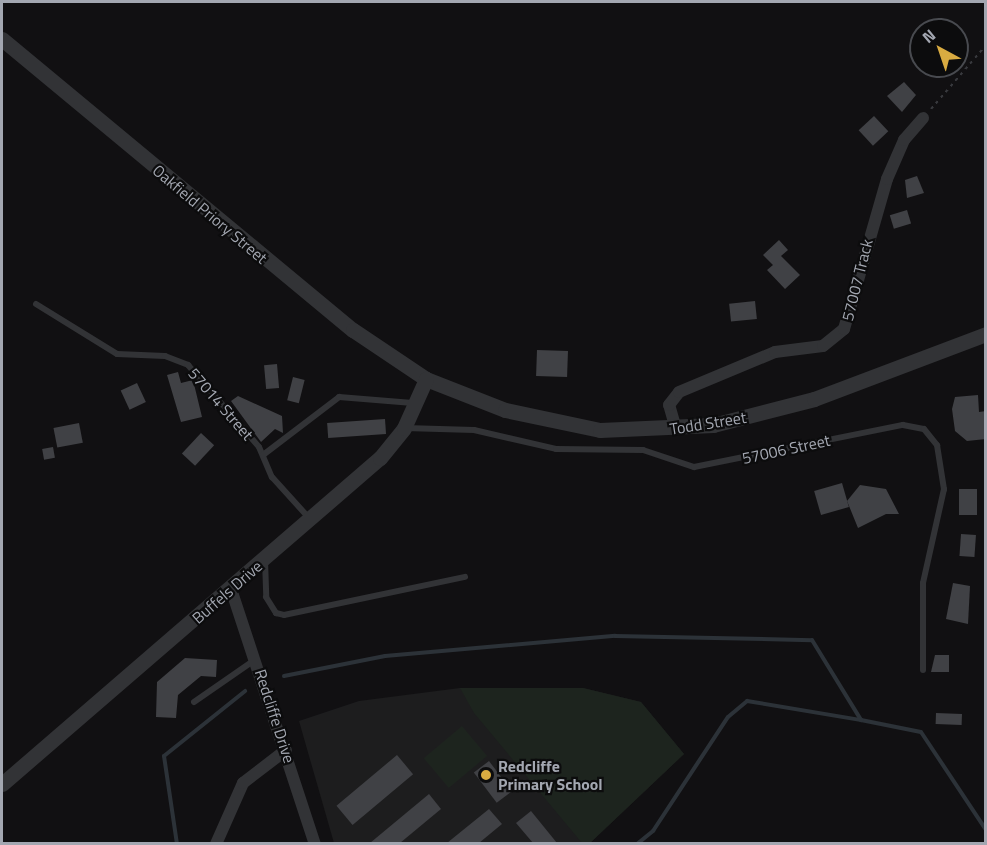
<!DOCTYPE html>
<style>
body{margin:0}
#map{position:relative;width:987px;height:845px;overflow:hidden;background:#111012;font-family:"Titillium Web",sans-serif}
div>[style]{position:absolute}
.built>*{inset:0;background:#1d1d1e}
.green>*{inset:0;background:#1d241e;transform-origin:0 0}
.stream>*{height:4px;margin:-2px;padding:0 2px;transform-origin:2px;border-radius:2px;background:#2c3238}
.building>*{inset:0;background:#404145;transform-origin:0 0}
.path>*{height:2px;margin-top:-1px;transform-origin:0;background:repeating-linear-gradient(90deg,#38393d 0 3px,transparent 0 7.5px)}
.service>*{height:6px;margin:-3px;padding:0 3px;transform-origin:3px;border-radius:3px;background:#323336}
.minor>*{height:12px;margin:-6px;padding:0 6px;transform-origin:6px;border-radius:6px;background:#323336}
.tertiary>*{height:15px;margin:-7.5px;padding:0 7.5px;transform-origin:7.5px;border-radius:7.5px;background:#323336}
.dots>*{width:16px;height:16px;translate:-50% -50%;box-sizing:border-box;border:3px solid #0c0c0d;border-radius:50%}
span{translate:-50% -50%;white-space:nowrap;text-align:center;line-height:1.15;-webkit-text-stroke:4.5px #0c0c0d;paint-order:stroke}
.street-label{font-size:16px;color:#a3a7b1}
.poi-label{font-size:16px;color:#a3a7b1;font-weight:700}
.left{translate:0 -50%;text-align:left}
.frame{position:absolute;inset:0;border:3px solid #a3a7b1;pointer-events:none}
.north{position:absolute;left:909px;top:18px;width:60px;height:60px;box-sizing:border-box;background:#0c0c0d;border:2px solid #484a4f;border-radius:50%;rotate:320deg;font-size:16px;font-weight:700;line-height:24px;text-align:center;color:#a3a7b1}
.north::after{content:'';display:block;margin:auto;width:21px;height:27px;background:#d9ab41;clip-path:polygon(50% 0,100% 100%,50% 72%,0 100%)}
</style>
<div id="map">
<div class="built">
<i style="clip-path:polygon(460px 688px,583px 688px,641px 702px,684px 754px,590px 843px,334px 843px,299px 721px,359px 701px)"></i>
</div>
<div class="green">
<i style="clip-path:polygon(460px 688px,583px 688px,641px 702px,684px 754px,590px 843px,582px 843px,474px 713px)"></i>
<i style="left:462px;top:726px;width:39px;height:50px;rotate:50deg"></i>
</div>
<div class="stream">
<i style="left:284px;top:676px;width:103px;rotate:-11.2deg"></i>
<i style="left:385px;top:656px;width:231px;rotate:-5deg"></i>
<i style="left:615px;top:636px;width:197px;rotate:1.2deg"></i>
<i style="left:812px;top:640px;width:94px;rotate:58.5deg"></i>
<i style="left:861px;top:720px;width:61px;rotate:11.3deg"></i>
<i style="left:921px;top:732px;width:118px;rotate:56.4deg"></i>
<i style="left:177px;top:844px;width:89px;rotate:-98.4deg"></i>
<i style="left:164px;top:756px;width:104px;rotate:-38.7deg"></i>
<i style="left:637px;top:844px;width:21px;rotate:-39deg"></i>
<i style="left:653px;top:831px;width:136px;rotate:-56.7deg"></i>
<i style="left:728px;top:717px;width:25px;rotate:-40deg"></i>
<i style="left:747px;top:701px;width:116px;rotate:9.5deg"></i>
</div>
<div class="building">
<i style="clip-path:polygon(904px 82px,916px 95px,902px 112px,887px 96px)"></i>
<i style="left:874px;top:116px;width:21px;height:21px;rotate:47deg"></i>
<i style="clip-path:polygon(917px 176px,924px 193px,907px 198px,905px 180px)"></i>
<i style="left:907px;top:210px;width:14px;height:18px;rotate:73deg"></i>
<i style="clip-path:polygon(779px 240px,788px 250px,781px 256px,800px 275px,785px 289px,767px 270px,773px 265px,763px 255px)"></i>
<i style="left:755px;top:301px;width:18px;height:26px;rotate:84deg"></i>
<i style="left:537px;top:350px;width:31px;height:26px;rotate:2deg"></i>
<i style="left:277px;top:364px;width:24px;height:13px;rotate:85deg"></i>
<i style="clip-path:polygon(178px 372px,181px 383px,193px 380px,202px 417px,181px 422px,167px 375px)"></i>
<i style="left:293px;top:377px;width:12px;height:24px;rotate:14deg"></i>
<i style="left:137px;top:383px;width:21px;height:18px;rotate:65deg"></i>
<i style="clip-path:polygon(978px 395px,979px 412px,986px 411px,986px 439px,967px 441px,955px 431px,952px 409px,955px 397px)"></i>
<i style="clip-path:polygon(238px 396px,282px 416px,283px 433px,275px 429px,261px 442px,231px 401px)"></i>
<i style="left:385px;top:419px;width:15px;height:58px;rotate:86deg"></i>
<i style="left:79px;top:423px;width:20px;height:26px;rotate:79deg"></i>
<i style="left:201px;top:433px;width:18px;height:28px;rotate:43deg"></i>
<i style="left:53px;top:447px;width:11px;height:11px;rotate:80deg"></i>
<i style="left:842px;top:483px;width:25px;height:29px;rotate:74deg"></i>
<i style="clip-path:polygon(860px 485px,886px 489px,899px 514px,886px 514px,858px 528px,847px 501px)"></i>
<i style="left:959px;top:489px;width:18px;height:26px"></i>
<i style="left:961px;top:534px;width:15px;height:22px;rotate:4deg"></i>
<i style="clip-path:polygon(953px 583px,970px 586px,968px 624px,946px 619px)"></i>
<i style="clip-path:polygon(935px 655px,949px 655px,949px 672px,931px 672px)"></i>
<i style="clip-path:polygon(185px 658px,217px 660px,216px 677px,201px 676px,178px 695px,176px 718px,156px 717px,157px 682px)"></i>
<i style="left:936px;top:713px;width:26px;height:11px;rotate:2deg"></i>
<i style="left:397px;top:755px;width:25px;height:79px;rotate:50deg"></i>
<i style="left:489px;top:761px;width:38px;height:19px;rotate:53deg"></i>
<i style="clip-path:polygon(429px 794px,441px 809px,400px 843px,370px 843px)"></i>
<i style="clip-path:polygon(489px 809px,502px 824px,479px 843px,447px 843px)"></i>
<i style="clip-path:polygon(531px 811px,557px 843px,533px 843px,516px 823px)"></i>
</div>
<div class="path">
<i style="left:931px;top:109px;width:84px;rotate:-49.3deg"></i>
</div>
<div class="service">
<i style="left:36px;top:304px;width:95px;rotate:31.7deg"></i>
<i style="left:117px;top:354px;width:48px;rotate:2.4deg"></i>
<i style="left:165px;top:356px;width:25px;rotate:21deg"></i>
<i style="left:188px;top:365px;width:108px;rotate:49.1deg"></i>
<i style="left:259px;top:447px;width:33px;rotate:67deg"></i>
<i style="left:272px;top:477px;width:57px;rotate:47.9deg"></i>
<i style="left:405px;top:428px;width:69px;rotate:1.7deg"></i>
<i style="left:474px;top:430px;width:84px;rotate:13deg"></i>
<i style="left:556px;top:449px;width:87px;rotate:0.7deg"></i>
<i style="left:643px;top:450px;width:54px;rotate:18.4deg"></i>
<i style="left:694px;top:467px;width:213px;rotate:-11.4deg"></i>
<i style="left:903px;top:425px;width:21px;rotate:11deg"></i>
<i style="left:924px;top:429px;width:21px;rotate:51deg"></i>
<i style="left:937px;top:445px;width:45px;rotate:81deg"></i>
<i style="left:944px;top:489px;width:96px;rotate:102.6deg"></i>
<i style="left:923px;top:583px;width:87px;rotate:90deg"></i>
<i style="left:263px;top:455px;width:96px;rotate:-37.3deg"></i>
<i style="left:339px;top:397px;width:74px;rotate:4.6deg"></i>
<i style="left:265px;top:560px;width:37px;rotate:88deg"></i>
<i style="left:266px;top:597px;width:19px;rotate:58deg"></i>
<i style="left:276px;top:613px;width:8px;rotate:14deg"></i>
<i style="left:284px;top:615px;width:185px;rotate:-11.9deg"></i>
<i style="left:194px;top:702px;width:75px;rotate:-34.7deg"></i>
</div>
<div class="minor">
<i style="left:676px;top:429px;width:25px;rotate:-106deg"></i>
<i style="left:669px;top:405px;width:16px;rotate:-52deg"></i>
<i style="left:679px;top:392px;width:104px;rotate:-22.6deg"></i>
<i style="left:775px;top:352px;width:48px;rotate:-7.1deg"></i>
<i style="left:823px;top:346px;width:27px;rotate:-39deg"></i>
<i style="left:844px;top:329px;width:156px;rotate:-74deg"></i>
<i style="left:887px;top:179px;width:43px;rotate:-66.4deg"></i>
<i style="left:904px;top:140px;width:29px;rotate:-49deg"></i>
<i style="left:231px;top:589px;width:268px;rotate:71.8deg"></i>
<i style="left:216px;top:844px;width:67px;rotate:-66.1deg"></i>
<i style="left:243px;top:783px;width:54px;rotate:-37.5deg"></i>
</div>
<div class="tertiary">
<i style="left:2px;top:39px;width:456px;rotate:39.7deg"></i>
<i style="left:353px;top:330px;width:88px;rotate:33.9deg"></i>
<i style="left:426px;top:379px;width:85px;rotate:21.4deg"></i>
<i style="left:505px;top:410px;width:97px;rotate:11.9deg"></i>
<i style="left:600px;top:430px;width:113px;rotate:-2.5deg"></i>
<i style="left:713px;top:425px;width:104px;rotate:-14.4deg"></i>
<i style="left:814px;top:399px;width:184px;rotate:-20.7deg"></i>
<i style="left:2px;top:784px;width:499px;rotate:-40.8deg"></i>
<i style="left:380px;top:458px;width:38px;rotate:-51deg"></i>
<i style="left:404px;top:428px;width:54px;rotate:-65.8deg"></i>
</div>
<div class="dots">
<i style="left:486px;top:775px;background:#d9ab41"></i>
</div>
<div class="street-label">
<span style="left:210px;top:214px;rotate:40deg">Oakfield Priory Street</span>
<span style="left:857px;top:280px;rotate:-76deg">57007 Track</span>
<span style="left:221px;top:404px;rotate:49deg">57014 Street</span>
<span style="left:708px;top:423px;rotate:-9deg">Todd Street</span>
<span style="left:786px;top:449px;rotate:-12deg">57006 Street</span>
<span style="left:227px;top:592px;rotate:-41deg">Buffels Drive</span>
<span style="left:275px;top:716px;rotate:72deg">Redcliffe Drive</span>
</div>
<div class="poi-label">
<span class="left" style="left:498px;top:775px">Redcliffe<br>Primary School</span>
</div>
<div class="frame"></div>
<div class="north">N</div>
</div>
